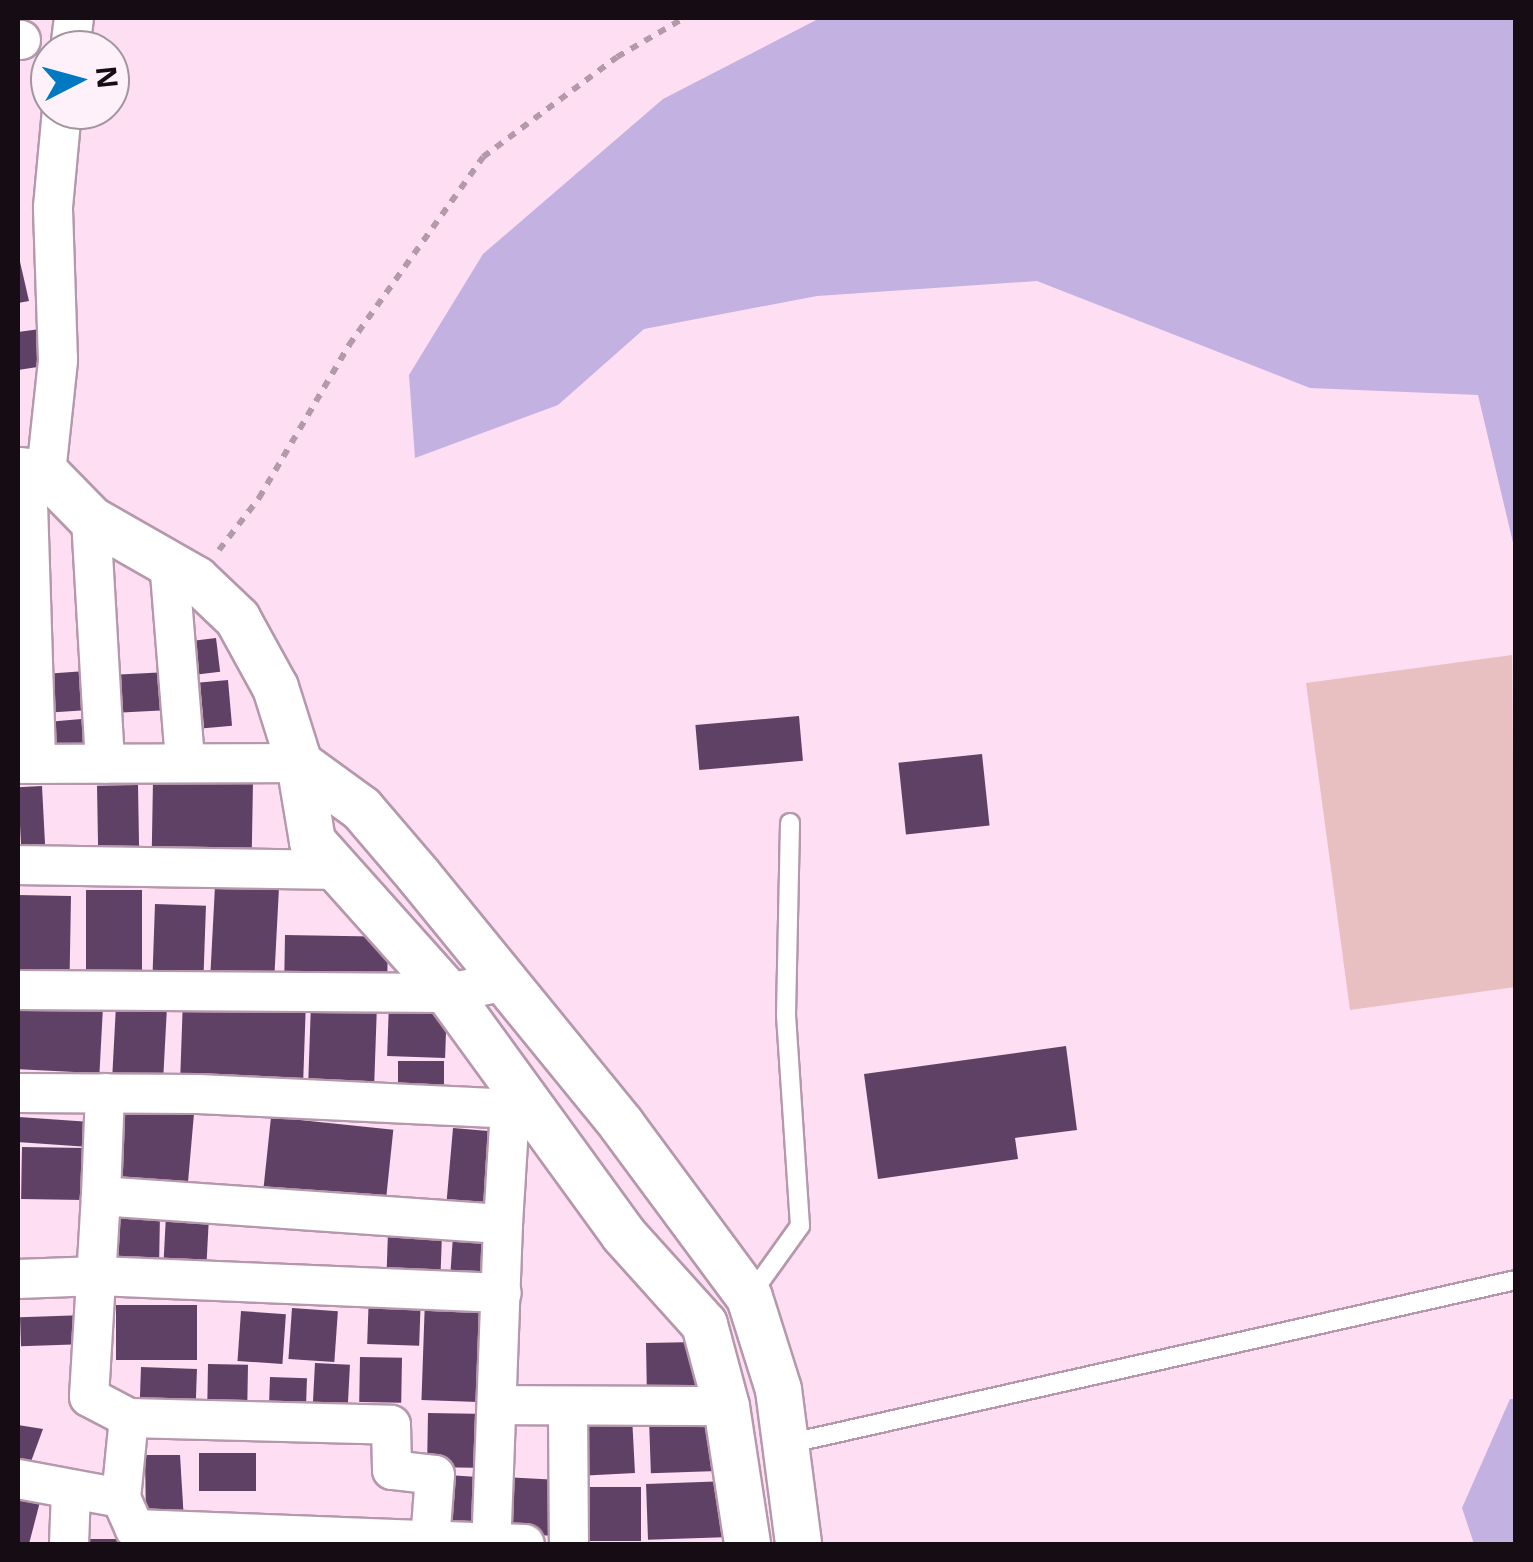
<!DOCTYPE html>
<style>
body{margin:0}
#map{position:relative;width:1533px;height:1562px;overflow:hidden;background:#fddef2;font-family:"Noto Sans",sans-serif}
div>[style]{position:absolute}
.green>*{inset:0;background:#e8c0c1}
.water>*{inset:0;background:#c3b1e1}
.building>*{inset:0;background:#604166;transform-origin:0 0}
.path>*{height:6px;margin-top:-3px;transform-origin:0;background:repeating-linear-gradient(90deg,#b29aa9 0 8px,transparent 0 16px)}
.roads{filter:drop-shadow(2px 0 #b598ab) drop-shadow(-2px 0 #b598ab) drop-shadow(0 2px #b598ab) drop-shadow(0 -2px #b598ab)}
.service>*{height:18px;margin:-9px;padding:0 9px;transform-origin:9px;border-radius:9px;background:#fff}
.minor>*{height:38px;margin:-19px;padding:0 19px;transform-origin:19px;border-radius:19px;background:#fff}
.tertiary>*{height:45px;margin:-22.5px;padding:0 22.5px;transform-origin:22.5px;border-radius:22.5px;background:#fff}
span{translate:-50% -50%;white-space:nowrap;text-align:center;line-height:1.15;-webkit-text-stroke:10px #fef1fa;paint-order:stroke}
.frame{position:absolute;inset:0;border:20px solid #160c13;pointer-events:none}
.north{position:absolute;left:30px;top:30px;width:100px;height:100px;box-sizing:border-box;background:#fef1fa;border:2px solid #a1959e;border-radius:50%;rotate:84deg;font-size:28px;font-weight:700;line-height:40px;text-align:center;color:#160c13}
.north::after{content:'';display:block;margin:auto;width:35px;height:45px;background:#0079c2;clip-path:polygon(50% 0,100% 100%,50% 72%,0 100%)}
</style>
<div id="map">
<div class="green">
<i style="clip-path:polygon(1512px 655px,1515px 987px,1350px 1010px,1306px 683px)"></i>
</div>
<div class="water">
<i style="clip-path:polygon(820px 18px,1515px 18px,1515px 551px,1478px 395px,1310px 388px,1037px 281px,817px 296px,644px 329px,558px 405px,415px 458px,409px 375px,483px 254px,663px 99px)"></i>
<i style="clip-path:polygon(1510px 1399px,1515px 1399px,1515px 1544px,1474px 1544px,1462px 1508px)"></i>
</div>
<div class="building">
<i style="clip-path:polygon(18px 253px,29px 301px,18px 303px)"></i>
<i style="clip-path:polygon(40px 329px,44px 366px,18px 370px,18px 332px)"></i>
<i style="left:216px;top:638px;width:34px;height:23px;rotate:83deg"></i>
<i style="left:86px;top:671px;width:39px;height:46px;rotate:86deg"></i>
<i style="left:168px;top:672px;width:38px;height:53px;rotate:87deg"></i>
<i style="left:228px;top:680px;width:46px;height:28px;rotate:85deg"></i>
<i style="left:799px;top:716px;width:45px;height:104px;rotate:85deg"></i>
<i style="left:93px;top:718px;width:38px;height:55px;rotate:85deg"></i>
<i style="left:982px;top:754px;width:72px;height:84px;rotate:84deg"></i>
<i style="left:153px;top:780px;width:100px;height:74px;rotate:1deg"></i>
<i style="left:138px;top:785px;width:73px;height:41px;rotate:89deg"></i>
<i style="left:42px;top:786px;width:60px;height:24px;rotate:87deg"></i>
<i style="left:215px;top:886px;width:64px;height:86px;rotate:3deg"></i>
<i style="left:86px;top:890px;width:56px;height:91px"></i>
<i style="left:18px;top:895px;width:53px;height:90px;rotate:1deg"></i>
<i style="left:155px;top:904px;width:51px;height:74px;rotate:2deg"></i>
<i style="left:285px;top:935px;width:103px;height:41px;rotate:1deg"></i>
<i style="left:183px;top:998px;width:123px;height:87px;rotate:2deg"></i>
<i style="left:389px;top:1002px;width:58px;height:54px;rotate:2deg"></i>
<i style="left:311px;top:1003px;width:66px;height:90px;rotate:2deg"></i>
<i style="left:18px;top:1004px;width:85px;height:65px;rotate:3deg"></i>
<i style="left:116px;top:1005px;width:51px;height:75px;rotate:3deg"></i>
<i style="clip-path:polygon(1066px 1046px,1077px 1130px,1015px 1138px,1018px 1159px,878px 1179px,864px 1074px)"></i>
<i style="left:444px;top:1061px;width:36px;height:46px;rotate:90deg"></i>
<i style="left:122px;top:1099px;width:73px;height:83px;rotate:5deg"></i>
<i style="left:19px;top:1117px;width:72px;height:25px;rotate:4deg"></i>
<i style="left:271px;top:1117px;width:123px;height:79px;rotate:6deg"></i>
<i style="left:453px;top:1128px;width:50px;height:83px;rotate:5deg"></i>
<i style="left:22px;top:1147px;width:62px;height:52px;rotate:1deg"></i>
<i style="left:111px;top:1212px;width:49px;height:53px;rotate:1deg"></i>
<i style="left:166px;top:1215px;width:43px;height:52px;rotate:3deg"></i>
<i style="left:388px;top:1232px;width:54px;height:48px;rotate:2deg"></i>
<i style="left:453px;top:1236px;width:41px;height:49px;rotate:4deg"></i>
<i style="left:369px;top:1292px;width:52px;height:52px;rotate:2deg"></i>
<i style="left:425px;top:1299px;width:71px;height:101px;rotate:2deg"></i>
<i style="left:116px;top:1305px;width:81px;height:55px"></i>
<i style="left:292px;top:1308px;width:46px;height:51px;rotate:4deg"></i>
<i style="left:241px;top:1311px;width:45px;height:50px;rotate:4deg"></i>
<i style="left:86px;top:1315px;width:29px;height:66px;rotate:88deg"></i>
<i style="left:697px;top:1342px;width:54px;height:51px;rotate:89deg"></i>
<i style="left:360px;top:1357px;width:42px;height:45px;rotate:1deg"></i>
<i style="left:315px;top:1363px;width:35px;height:52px;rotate:3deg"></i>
<i style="left:208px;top:1364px;width:40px;height:49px;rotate:1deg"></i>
<i style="left:141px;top:1367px;width:56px;height:41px;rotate:2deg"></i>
<i style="left:270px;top:1377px;width:37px;height:28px;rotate:2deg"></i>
<i style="left:428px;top:1413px;width:61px;height:54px;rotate:1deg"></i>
<i style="left:632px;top:1416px;width:57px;height:53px;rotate:87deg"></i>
<i style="left:716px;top:1418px;width:53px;height:67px;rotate:88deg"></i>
<i style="clip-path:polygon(18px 1425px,43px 1429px,29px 1467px,18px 1464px)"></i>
<i style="left:199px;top:1453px;width:57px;height:38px"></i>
<i style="clip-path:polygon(145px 1455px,180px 1455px,184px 1521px,146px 1518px)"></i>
<i style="left:448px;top:1475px;width:44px;height:53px;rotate:4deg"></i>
<i style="left:501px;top:1477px;width:54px;height:56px;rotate:3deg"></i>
<i style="left:729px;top:1481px;width:56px;height:83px;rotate:88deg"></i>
<i style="clip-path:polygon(18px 1486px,42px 1494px,29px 1544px,18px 1544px)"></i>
<i style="left:573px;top:1487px;width:68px;height:54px"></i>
<i style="left:83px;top:1539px;width:36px;height:5px"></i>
</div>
<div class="path">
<i style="left:219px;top:550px;width:66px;rotate:-52.4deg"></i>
<i style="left:259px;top:498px;width:178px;rotate:-59.5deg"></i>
<i style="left:349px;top:345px;width:231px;rotate:-54.5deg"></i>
<i style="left:483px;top:157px;width:167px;rotate:-36.7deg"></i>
<i style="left:617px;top:57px;width:78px;rotate:-30.2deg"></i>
</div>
<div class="roads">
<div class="service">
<i style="left:749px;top:1297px;width:87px;rotate:-54.3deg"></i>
<i style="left:800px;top:1226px;width:211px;rotate:-93.8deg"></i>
<i style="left:786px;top:1015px;width:192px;rotate:-88.8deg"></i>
<i style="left:787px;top:1444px;width:747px;rotate:-12.68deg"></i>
</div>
<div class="minor">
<i style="left:18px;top:40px;width:3px"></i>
<i style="left:70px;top:50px;width:32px;rotate:-83deg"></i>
<i style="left:27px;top:471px;width:293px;rotate:88.2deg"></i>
<i style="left:46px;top:473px;width:114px;rotate:-83.9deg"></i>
<i style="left:58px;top:360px;width:153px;rotate:-91.9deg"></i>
<i style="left:53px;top:207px;width:97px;rotate:-84.7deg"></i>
<i style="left:91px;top:519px;width:245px;rotate:86.7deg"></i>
<i style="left:169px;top:561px;width:200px;rotate:85.4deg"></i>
<i style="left:18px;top:764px;width:281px;rotate:-0.2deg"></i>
<i style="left:18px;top:865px;width:320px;rotate:0.9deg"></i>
<i style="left:18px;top:990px;width:430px;rotate:0.4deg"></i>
<i style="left:448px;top:993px;width:59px;rotate:-11.7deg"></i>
<i style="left:18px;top:1093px;width:180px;rotate:0.3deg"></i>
<i style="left:198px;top:1094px;width:334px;rotate:2.7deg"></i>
<i style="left:101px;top:1196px;width:103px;rotate:-87.8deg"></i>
<i style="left:503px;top:1224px;width:115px;rotate:-86.5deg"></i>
<i style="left:18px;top:1279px;width:80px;rotate:-2.1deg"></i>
<i style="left:98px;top:1276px;width:404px;rotate:2.4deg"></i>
<i style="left:500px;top:1405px;width:226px;rotate:0.3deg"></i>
<i style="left:568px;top:1409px;width:135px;rotate:89.6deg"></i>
<i style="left:129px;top:1418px;width:262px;rotate:1.5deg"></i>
<i style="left:391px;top:1425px;width:45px;rotate:88.7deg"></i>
<i style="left:392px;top:1470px;width:43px;rotate:6.6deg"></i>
<i style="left:435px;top:1475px;width:67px;rotate:94.3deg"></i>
<i style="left:18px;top:1479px;width:105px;rotate:10.5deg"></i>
<i style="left:121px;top:1498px;width:34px;rotate:66deg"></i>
<i style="left:135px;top:1529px;width:390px;rotate:2.2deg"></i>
<i style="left:121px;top:1498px;width:80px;rotate:-84.3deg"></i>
<i style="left:129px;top:1418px;width:45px;rotate:-152.3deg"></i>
<i style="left:89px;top:1397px;width:201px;rotate:-86.6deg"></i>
<i style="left:101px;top:1196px;width:403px;rotate:4deg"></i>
<i style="left:503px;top:1224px;width:320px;rotate:92.1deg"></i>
<i style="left:69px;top:1544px;width:53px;rotate:-87.8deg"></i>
</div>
<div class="tertiary">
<i style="left:18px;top:470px;width:28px;rotate:6deg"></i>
<i style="left:46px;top:473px;width:64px;rotate:45.6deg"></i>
<i style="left:91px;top:519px;width:121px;rotate:29.7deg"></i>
<i style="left:196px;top:579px;width:57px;rotate:43.6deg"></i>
<i style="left:237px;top:618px;width:79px;rotate:61.2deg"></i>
<i style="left:275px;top:687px;width:80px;rotate:72.5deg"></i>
<i style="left:299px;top:763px;width:79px;rotate:80.5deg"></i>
<i style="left:312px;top:841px;width:204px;rotate:48.2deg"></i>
<i style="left:448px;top:993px;width:298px;rotate:54deg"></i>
<i style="left:623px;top:1234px;width:121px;rotate:48deg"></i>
<i style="left:704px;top:1324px;width:85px;rotate:75deg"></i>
<i style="left:726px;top:1406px;width:140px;rotate:81.3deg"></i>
<i style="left:299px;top:763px;width:77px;rotate:36deg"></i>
<i style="left:361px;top:808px;width:89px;rotate:49.5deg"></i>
<i style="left:419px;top:876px;width:320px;rotate:50.8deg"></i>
<i style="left:621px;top:1124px;width:215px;rotate:53.5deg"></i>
<i style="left:749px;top:1297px;width:96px;rotate:72.5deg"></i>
<i style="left:778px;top:1389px;width:156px;rotate:82.6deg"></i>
</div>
</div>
<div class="frame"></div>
<div class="north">N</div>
</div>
